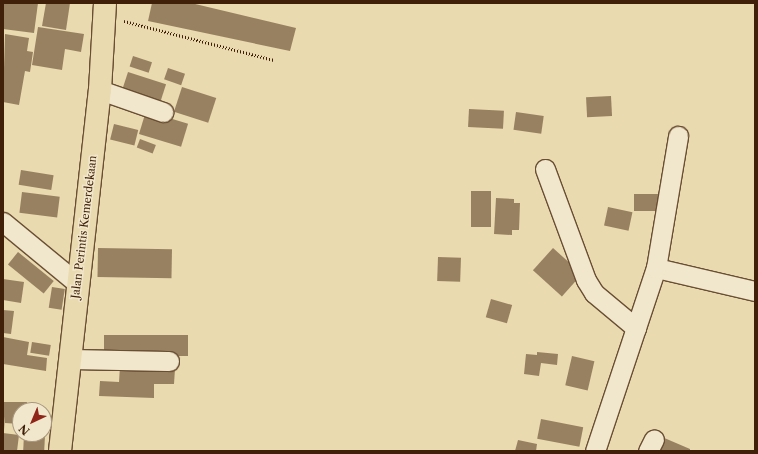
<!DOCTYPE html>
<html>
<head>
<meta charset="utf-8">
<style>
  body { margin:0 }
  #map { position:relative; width:758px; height:454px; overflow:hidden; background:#eadab0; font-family:"Libre Caslon Text",serif }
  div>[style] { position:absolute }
  .building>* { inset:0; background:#988160; transform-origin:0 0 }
  .path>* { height:2.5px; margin-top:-1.25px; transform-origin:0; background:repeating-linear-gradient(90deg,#402009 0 1px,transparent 0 3px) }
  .roads { filter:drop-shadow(1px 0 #6a4e33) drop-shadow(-1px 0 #6a4e33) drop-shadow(0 1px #6a4e33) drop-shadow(0 -1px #6a4e33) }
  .street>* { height:19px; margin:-9.5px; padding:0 9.5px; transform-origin:9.5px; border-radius:9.5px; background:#f1e7cc }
  .primary>* { height:22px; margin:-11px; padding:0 11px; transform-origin:11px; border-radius:11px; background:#eadab0 }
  span { translate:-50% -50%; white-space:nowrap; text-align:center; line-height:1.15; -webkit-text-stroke:3px #f1e7cc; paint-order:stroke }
  .street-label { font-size:11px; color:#402009 }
  .frame { position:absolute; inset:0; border:4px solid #402009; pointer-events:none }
  .north { position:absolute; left:12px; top:402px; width:40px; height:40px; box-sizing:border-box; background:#f1e7cc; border:1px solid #aa977e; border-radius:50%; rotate:224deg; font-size:11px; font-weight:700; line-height:16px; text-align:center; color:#402009 }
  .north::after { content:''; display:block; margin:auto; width:14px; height:18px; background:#8f2418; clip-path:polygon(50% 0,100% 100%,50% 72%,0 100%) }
</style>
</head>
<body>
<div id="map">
  <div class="building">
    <div style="clip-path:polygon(3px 3px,38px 3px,34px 33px,3px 29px)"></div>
    <div style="clip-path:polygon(46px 3px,70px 3px,66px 30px,42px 26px)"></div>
    <div style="clip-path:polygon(152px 3px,191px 3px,296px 28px,290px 51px,148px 21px)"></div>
    <div style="clip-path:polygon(38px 27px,84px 34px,81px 52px,65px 49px,62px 70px,32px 65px)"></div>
    <div style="clip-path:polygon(5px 34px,29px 38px,27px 51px,33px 52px,30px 72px,25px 71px,19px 105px,3px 102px)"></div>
    <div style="left:133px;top:56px;width:20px;height:11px;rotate:18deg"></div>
    <div style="left:168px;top:68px;width:18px;height:12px;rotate:19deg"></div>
    <div style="left:128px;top:72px;width:40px;height:25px;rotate:18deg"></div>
    <div style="left:182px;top:87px;width:36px;height:26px;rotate:18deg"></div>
    <div style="left:611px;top:96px;width:20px;height:25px;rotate:87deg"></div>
    <div style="left:469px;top:109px;width:35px;height:18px;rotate:3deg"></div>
    <div style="left:146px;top:111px;width:44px;height:24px;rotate:17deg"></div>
    <div style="left:516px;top:112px;width:28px;height:18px;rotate:8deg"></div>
    <div style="left:114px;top:124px;width:25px;height:16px;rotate:14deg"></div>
    <div style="left:140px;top:139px;width:17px;height:9px;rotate:21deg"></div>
    <div style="left:21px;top:170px;width:33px;height:15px;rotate:9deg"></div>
    <div style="left:471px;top:191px;width:20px;height:36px"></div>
    <div style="left:22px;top:192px;width:38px;height:21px;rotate:7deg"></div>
    <div style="left:634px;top:194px;width:29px;height:17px"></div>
    <div style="clip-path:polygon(496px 198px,514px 199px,514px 203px,520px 203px,519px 230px,512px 230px,512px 235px,494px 234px)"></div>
    <div style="left:608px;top:207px;width:25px;height:19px;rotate:12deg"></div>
    <div style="left:98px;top:248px;width:74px;height:29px;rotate:1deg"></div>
    <div style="left:553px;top:248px;width:39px;height:30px;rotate:42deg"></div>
    <div style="left:18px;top:252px;width:46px;height:16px;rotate:39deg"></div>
    <div style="left:438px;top:257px;width:23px;height:24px;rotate:2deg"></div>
    <div style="clip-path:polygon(3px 279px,24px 282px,21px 303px,3px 300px)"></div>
    <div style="left:52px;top:287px;width:13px;height:21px;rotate:9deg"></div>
    <div style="left:491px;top:299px;width:22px;height:19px;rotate:16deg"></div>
    <div style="clip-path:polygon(3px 310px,14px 311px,11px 334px,3px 333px)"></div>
    <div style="left:104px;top:335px;width:84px;height:21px"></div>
    <div style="clip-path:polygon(3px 337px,29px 342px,27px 355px,47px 358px,46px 371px,3px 364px)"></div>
    <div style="left:32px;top:342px;width:19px;height:11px;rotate:9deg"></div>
    <div style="clip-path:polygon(537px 352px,558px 354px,557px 365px,541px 363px,539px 376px,524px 374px,526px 354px,537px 355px)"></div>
    <div style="left:572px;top:356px;width:23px;height:30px;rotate:13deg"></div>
    <div style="clip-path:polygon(120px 366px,175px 369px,174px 384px,154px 384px,154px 398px,99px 396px,100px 381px,119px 382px)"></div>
    <div style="clip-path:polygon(3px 402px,27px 402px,26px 410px,20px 410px,20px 424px,5px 423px,5px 430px)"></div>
    <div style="left:541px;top:419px;width:43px;height:20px;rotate:11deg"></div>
    <div style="clip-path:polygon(3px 433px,19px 435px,17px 451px,3px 451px)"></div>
    <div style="left:24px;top:435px;width:21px;height:16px;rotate:3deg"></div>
    <div style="clip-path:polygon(662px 437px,690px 449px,690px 451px,656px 451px)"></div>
    <div style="clip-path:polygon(518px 440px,537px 444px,536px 451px,515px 451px)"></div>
  </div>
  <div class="path">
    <div style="left:124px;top:21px;width:155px;rotate:14.6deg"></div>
  </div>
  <div class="roads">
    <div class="street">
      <div style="left:100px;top:90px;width:67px;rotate:19.2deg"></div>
      <div style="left:545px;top:169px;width:118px;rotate:69.7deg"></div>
      <div style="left:586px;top:280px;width:15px;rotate:58deg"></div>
      <div style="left:594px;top:293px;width:55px;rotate:39.8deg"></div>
      <div style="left:3px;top:222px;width:96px;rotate:39.5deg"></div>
      <div style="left:656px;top:268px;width:102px;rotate:13.1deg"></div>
      <div style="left:70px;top:359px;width:99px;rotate:1.2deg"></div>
      <div style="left:595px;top:451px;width:193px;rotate:-71.6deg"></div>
      <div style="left:656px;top:268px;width:134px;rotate:-80.5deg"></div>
      <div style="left:648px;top:451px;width:13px;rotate:-63deg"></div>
    </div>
    <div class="primary">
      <div style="left:60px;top:451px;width:363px;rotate:-83.7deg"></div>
      <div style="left:100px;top:90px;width:87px;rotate:-86.7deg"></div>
    </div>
  </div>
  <div class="street-label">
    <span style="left:84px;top:227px;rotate:-83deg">Jalan Perintis Kemerdekaan</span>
  </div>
  <div class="frame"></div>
  <div class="north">N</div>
</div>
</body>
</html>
